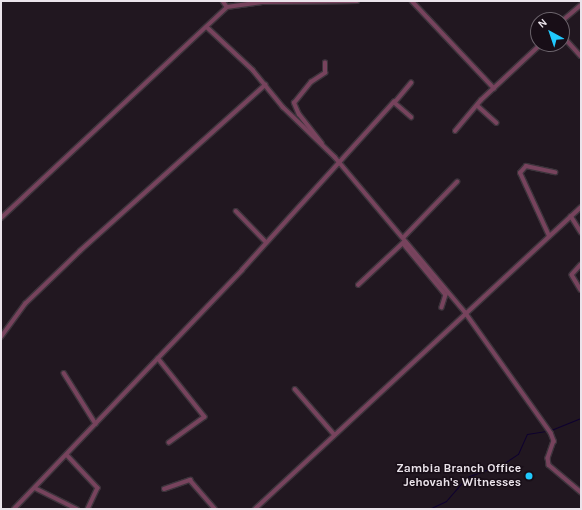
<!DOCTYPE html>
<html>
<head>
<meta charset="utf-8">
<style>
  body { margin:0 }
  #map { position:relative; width:582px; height:510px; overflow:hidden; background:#211720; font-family:Karla,sans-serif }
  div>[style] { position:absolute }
  .stream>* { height:1px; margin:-0.5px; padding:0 0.5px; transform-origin:0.5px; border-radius:0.5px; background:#0e0030 }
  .roads { filter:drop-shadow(1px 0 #3d343c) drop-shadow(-1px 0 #3d343c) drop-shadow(0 1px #3d343c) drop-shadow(0 -1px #3d343c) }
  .minor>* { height:3.5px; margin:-1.75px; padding:0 1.75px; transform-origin:1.75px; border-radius:1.75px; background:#77435d }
  .dots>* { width:11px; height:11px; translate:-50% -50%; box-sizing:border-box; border:2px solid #180e17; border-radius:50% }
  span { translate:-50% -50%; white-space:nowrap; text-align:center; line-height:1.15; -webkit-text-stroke:3px #180e17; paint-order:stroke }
  .poi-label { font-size:12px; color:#ebe4eb; font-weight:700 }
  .right { translate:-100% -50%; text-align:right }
  .frame { position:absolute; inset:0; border:2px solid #ebe4eb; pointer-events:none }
  .north { position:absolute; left:530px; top:12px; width:40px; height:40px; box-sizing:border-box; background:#180e17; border:1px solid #6c646c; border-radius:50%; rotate:320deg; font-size:11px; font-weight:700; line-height:16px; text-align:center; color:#ebe4eb }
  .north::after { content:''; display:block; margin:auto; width:14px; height:18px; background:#20c9fd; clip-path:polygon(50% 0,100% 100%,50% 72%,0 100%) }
</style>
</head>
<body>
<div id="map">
  <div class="stream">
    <div style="left:551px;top:430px;width:32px;rotate:-22deg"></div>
    <div style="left:429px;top:509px;width:19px;rotate:-25deg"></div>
    <div style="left:446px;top:501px;width:32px;rotate:-49deg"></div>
    <div style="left:467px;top:477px;width:38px;rotate:-20deg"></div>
    <div style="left:503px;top:464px;width:18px;rotate:-34deg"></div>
    <div style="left:518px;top:454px;width:22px;rotate:-66deg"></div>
    <div style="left:527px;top:434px;width:20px;rotate:-9deg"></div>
  </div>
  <div class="roads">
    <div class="minor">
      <div style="left:223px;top:1px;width:7px;rotate:56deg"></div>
      <div style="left:412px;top:1px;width:120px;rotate:46.7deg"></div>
      <div style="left:562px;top:21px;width:25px;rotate:-40deg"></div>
      <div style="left:207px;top:27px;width:63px;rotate:43.1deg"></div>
      <div style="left:253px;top:70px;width:48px;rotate:51deg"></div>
      <div style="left:283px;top:107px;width:72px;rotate:43.9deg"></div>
      <div style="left:335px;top:157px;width:202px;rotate:50deg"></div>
      <div style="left:465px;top:312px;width:148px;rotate:54.6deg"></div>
      <div style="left:551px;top:433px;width:9px;rotate:69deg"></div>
      <div style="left:554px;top:441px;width:18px;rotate:109deg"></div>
      <div style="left:548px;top:458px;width:7px;rotate:82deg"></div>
      <div style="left:549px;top:465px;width:42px;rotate:40.2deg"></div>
      <div style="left:562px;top:35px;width:28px;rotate:48deg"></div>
      <div style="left:395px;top:102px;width:25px;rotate:-50deg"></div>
      <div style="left:478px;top:106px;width:25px;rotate:42deg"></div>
      <div style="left:455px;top:131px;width:40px;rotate:-50deg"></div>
      <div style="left:481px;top:100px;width:82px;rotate:-43deg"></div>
      <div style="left:322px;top:144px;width:37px;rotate:-128deg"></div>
      <div style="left:299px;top:115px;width:13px;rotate:-113deg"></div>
      <div style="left:294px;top:103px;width:27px;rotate:-51deg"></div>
      <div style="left:311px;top:82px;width:17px;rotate:-33deg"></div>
      <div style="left:325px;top:73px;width:10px;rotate:-90deg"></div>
      <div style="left:236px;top:211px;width:43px;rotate:45.9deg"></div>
      <div style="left:571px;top:216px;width:19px;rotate:58deg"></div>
      <div style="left:1px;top:218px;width:309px;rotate:-43deg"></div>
      <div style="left:227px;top:7px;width:37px;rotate:-8deg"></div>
      <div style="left:264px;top:2px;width:93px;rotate:-0.6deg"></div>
      <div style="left:549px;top:236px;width:69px;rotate:-114.7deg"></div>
      <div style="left:520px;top:173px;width:9px;rotate:-49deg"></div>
      <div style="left:526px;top:166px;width:30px;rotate:12deg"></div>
      <div style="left:403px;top:238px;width:78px;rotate:-46deg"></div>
      <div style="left:403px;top:243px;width:67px;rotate:50.4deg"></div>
      <div style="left:446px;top:295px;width:13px;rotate:108deg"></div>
      <div style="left:581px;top:265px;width:13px;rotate:132deg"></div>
      <div style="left:572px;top:275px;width:17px;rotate:59deg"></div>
      <div style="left:358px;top:285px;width:62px;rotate:-43deg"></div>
      <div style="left:1px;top:337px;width:41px;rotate:-54deg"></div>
      <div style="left:25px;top:304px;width:76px;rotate:-43.9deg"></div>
      <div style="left:80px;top:251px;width:249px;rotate:-41.9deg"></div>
      <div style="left:158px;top:358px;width:75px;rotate:51.5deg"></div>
      <div style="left:205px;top:417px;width:44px;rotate:144.2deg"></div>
      <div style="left:64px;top:373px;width:60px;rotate:57.9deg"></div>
      <div style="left:295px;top:389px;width:60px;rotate:49.1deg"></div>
      <div style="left:67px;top:455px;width:45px;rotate:46.8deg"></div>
      <div style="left:98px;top:488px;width:23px;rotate:115deg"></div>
      <div style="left:35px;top:488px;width:47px;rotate:26.6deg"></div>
      <div style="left:164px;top:489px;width:28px;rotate:-19deg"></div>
      <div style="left:190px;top:480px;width:38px;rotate:49deg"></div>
      <div style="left:14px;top:509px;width:330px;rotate:-46.3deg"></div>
      <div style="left:242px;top:270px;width:227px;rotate:-47.9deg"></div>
      <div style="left:394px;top:102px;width:23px;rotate:41deg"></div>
      <div style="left:255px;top:509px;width:444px;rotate:-42.8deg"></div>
    </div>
  </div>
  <div class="dots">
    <div style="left:529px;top:476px;background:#20c9fd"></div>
  </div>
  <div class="poi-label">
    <span class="right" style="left:521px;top:476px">Zambia Branch Office<br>Jehovah's Witnesses</span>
  </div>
  <div class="frame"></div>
  <div class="north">N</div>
</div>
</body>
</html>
